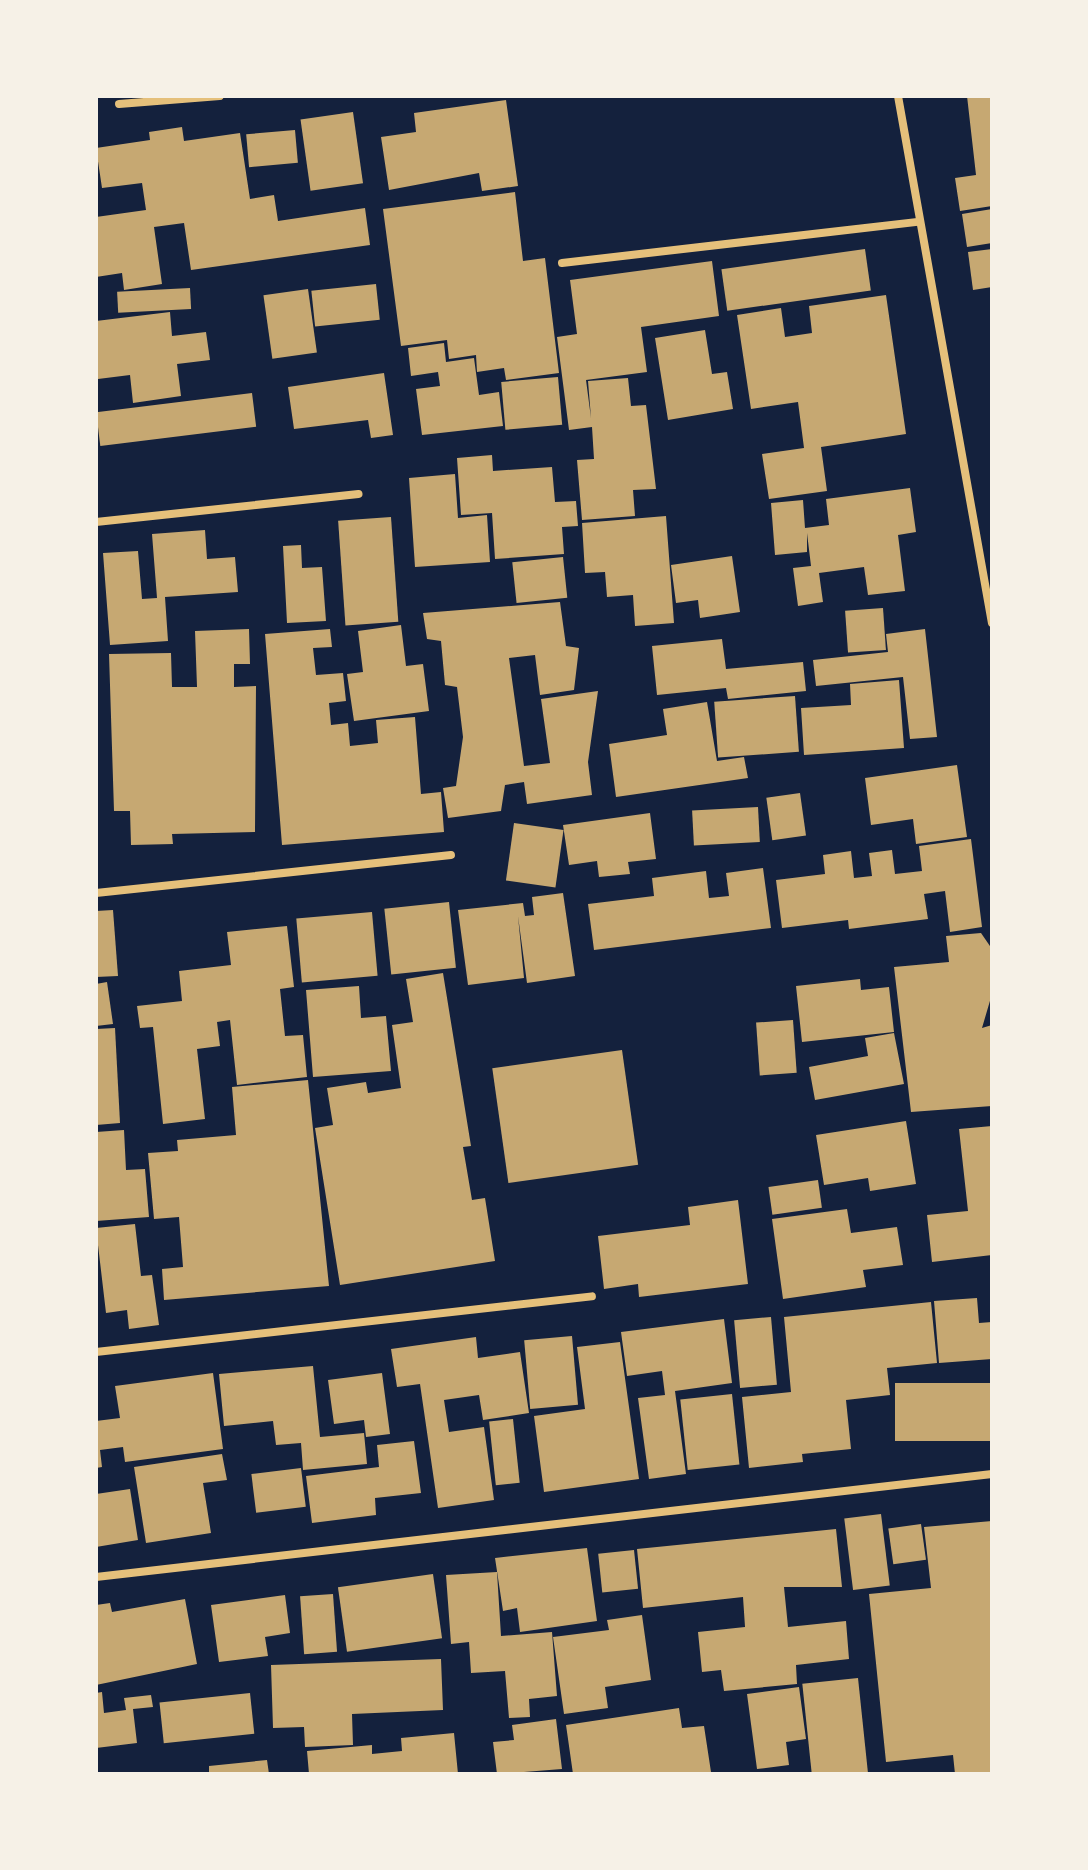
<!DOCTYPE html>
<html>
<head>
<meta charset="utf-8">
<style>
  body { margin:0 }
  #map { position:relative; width:1088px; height:1870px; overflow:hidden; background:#14213d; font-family:Manrope,sans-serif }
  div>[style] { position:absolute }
  .building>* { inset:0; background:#c6a872; transform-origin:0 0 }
  .minor>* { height:8px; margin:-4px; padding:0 4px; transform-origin:4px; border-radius:4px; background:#e5c07b }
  span { translate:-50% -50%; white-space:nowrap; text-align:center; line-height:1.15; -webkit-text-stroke:8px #f6f1e7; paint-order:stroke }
  .frame { position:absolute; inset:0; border:98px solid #f6f1e7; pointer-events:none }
</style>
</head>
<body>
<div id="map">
  <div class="building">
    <div style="clip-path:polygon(967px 96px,992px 96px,992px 206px,960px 211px,955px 178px,976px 175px)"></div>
    <div style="clip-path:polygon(506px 100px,518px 186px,482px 191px,479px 173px,389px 190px,381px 137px,416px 132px,414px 113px)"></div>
    <div style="left:353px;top:112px;width:72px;height:53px;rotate:82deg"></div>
    <div style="clip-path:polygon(182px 127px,184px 141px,240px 133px,250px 199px,274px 195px,278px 221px,365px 208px,370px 245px,191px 270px,184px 223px,154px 227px,162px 284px,124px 290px,122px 273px,96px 277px,96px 217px,146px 210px,142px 183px,102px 188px,96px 148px,150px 140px,149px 132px)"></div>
    <div style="left:295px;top:130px;width:33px;height:49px;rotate:85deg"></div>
    <div style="clip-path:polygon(515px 192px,523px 261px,545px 258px,559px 373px,506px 380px,504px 368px,477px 372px,476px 355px,449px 359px,447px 340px,401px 346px,383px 209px)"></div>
    <div style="clip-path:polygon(992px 209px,992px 243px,967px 247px,962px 214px)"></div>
    <div style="left:865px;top:249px;width:42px;height:145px;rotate:82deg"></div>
    <div style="clip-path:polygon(992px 249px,992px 287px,973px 290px,968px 252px)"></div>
    <div style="clip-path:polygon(712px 261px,719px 316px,641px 327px,647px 372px,586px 380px,591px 418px,588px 381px,628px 378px,631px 406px,646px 405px,656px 489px,633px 490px,635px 516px,582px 520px,577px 460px,594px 459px,592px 427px,569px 430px,557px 337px,577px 334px,570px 280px)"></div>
    <div style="left:376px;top:284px;width:36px;height:65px;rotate:84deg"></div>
    <div style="left:190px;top:288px;width:21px;height:73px;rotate:87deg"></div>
    <div style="left:308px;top:289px;width:64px;height:45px;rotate:82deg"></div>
    <div style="clip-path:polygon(886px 295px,906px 434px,821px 447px,827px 491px,769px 499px,762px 454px,804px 448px,798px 402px,751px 409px,737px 315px,781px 308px,785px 337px,812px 333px,809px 306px)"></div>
    <div style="clip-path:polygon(170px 312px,172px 336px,206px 332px,210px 360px,177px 364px,181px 396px,133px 403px,130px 375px,98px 379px,96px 321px)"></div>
    <div style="clip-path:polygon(705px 330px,712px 374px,727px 372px,733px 409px,668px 420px,655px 338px)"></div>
    <div style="clip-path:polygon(444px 343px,446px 362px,474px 358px,479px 395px,499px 392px,503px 426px,422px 435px,416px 389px,440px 386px,438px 372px,411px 376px,408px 348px)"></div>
    <div style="clip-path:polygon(384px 373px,393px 435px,371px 438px,368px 420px,294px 429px,288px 387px)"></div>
    <div style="left:558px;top:377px;width:48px;height:57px;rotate:85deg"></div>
    <div style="left:252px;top:393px;width:34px;height:157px;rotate:83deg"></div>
    <div style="clip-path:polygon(492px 455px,493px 471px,552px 467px,555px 502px,576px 501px,578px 526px,562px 527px,564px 554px,495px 559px,492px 513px,461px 515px,457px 458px)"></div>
    <div style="clip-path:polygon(455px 474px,458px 518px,487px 515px,490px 562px,415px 567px,409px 478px)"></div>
    <div style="clip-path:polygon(910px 488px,916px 532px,898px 535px,905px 591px,868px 595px,864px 567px,819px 573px,823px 602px,798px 606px,793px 568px,811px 566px,807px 533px,807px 552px,775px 555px,771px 503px,803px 500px,805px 528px,829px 525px,826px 499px)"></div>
    <div style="clip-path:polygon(666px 516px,674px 623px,635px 626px,633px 595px,607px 597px,605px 572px,585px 573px,582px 523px)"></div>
    <div style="left:391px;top:517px;width:105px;height:53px;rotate:86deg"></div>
    <div style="clip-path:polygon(205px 530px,207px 559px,235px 557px,238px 592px,165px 597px,168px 641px,110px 645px,103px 553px,138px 551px,142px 599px,157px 598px,152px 534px)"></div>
    <div style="clip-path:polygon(301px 545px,302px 568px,322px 567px,326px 621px,287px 623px,283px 546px)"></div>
    <div style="clip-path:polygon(732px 556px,740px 612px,700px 618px,698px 600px,676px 603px,671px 565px)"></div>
    <div style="left:563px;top:557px;width:41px;height:51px;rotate:84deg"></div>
    <div style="clip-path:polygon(560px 602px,566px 646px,579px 648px,574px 690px,540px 695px,535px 655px,509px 658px,524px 766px,550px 763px,541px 699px,598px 691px,588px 762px,592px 795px,527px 804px,524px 782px,505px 785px,501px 811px,448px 818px,443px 788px,456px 786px,463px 737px,457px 687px,445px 685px,441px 641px,427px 639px,423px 613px)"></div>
    <div style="left:883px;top:608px;width:42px;height:38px;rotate:86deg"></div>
    <div style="clip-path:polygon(401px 625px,406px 666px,423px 664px,429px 711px,354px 721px,347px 674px,363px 672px,358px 631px)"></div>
    <div style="clip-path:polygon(249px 629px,250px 664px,234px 664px,234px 687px,256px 686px,255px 832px,172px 834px,173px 844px,131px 845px,130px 811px,114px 811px,109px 654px,171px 653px,172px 687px,197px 687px,195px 631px)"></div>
    <div style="clip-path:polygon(330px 629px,332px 647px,313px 648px,316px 675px,343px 673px,346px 701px,329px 703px,331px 725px,348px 723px,350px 746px,378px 743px,376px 720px,415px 717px,421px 794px,441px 792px,444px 832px,282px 845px,265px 634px)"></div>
    <div style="clip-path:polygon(925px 629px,937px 737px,910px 739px,903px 677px,816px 686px,813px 660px,888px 652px,886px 634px)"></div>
    <div style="clip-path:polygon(722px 639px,726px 669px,803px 662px,806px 691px,728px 699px,726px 688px,657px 695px,652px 646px)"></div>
    <div style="clip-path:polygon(899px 680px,904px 748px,804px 755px,801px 708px,851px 705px,850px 684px)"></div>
    <div style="left:795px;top:696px;width:56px;height:81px;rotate:86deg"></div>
    <div style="clip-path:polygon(707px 702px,717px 761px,744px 757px,748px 778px,616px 797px,609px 744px,667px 735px,663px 709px)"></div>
    <div style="clip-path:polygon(957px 765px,967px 837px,916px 844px,913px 819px,871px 825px,865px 778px)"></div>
    <div style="left:800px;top:793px;width:43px;height:34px;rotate:82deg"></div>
    <div style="left:758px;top:807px;width:35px;height:66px;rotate:87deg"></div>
    <div style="clip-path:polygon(650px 813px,656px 859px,628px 862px,630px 874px,599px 877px,597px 861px,569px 865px,563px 825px)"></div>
    <div style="left:514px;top:823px;width:50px;height:58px;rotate:8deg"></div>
    <div style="clip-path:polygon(971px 839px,982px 927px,950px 932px,945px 891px,924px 894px,928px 919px,849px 929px,848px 920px,782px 928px,776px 880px,825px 874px,823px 855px,851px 851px,854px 878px,872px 876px,869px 853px,892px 850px,895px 874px,922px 871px,919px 846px)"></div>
    <div style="clip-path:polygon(763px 868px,771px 928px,594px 950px,588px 904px,654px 896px,652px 878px,706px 871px,709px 898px,729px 896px,726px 873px)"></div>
    <div style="clip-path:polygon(563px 893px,575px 976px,527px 983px,518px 916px,524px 978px,468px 985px,458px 910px,523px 903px,525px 916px,534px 915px,532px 897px)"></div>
    <div style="left:449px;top:902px;width:66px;height:65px;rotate:84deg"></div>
    <div style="clip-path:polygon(113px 910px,118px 976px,96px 977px,96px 911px)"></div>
    <div style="left:372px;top:912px;width:64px;height:76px;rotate:85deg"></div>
    <div style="clip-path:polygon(287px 926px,294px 987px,280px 989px,285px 1036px,303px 1035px,307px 1077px,237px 1085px,230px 1020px,217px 1022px,220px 1046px,197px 1049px,205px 1119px,163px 1124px,153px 1027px,140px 1028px,137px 1006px,182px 1001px,179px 971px,231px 965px,227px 932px)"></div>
    <div style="clip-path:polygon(981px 933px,992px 949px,992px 994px,982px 1028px,992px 1025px,992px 1106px,911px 1112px,894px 967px,949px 962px,946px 936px)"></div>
    <div style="clip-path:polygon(443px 973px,471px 1146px,463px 1147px,472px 1200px,485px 1198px,495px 1261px,340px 1285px,315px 1128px,333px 1125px,327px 1088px,366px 1082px,368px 1093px,401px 1088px,392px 1025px,413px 1022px,406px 979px)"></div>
    <div style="clip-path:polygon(860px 979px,861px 990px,889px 987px,894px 1032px,802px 1042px,796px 986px)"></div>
    <div style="clip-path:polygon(107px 982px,113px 1024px,96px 1026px,96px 984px)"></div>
    <div style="clip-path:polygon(359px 986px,361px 1018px,386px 1016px,391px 1071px,313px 1077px,306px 990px)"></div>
    <div style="left:793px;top:1020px;width:53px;height:37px;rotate:86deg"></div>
    <div style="clip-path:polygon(115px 1028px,120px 1123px,96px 1125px,96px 1029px)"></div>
    <div style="clip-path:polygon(894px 1033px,904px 1084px,815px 1100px,809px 1067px,868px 1056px,865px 1038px)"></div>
    <div style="left:622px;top:1050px;width:116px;height:131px;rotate:82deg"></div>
    <div style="clip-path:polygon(308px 1080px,329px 1286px,164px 1300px,162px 1269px,183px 1267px,179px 1217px,154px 1219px,148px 1153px,178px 1151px,177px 1140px,236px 1135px,232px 1087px)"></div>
    <div style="clip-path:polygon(906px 1121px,916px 1184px,870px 1191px,868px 1178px,824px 1185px,816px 1135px)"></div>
    <div style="clip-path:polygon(992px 1126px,992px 1255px,932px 1262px,927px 1215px,968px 1211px,959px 1129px)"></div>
    <div style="clip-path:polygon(124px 1130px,126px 1170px,145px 1169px,149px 1217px,96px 1221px,96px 1132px)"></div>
    <div style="left:818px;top:1180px;width:28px;height:50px;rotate:82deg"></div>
    <div style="clip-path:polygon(738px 1200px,748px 1284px,639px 1297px,638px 1284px,604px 1289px,598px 1236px,690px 1225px,688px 1207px)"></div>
    <div style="clip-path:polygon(847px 1209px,851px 1233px,897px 1227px,903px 1265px,863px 1270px,866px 1287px,783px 1299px,772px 1219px)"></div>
    <div style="clip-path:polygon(135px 1224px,141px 1276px,152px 1275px,159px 1325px,129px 1329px,127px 1310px,106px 1313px,96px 1228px)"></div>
    <div style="clip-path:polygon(977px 1298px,979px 1323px,992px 1322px,992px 1359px,939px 1363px,934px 1301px)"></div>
    <div style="clip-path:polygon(931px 1302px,937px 1363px,887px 1368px,890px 1395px,846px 1400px,851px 1449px,802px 1454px,803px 1462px,749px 1468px,742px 1397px,791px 1392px,784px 1317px)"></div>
    <div style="left:771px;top:1317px;width:68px;height:37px;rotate:85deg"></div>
    <div style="clip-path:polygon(724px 1319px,732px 1383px,675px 1391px,686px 1474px,649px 1479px,638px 1398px,665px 1395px,662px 1371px,627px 1376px,621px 1332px)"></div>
    <div style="left:572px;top:1336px;width:69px;height:48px;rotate:85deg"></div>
    <div style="clip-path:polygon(476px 1337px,478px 1358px,520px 1352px,529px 1413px,483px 1420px,479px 1395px,444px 1400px,449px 1432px,484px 1427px,494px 1500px,438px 1508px,420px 1384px,397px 1387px,391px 1349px)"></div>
    <div style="clip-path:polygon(620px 1342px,639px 1479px,544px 1492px,534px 1416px,585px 1409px,577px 1347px)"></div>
    <div style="clip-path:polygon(313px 1366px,320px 1437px,364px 1433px,367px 1464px,303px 1470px,301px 1443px,276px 1445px,273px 1421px,224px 1426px,219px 1374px)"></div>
    <div style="clip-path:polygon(213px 1373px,223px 1449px,125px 1462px,123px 1447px,100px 1450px,102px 1467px,96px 1468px,96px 1421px,120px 1418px,115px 1386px)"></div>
    <div style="clip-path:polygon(382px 1373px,390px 1434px,366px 1437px,364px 1420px,334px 1424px,328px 1380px)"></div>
    <div style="left:992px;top:1383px;width:58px;height:97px;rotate:90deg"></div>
    <div style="left:732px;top:1394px;width:71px;height:52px;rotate:84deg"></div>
    <div style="left:513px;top:1419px;width:64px;height:24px;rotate:84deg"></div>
    <div style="clip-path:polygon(414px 1441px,421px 1493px,375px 1498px,376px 1515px,312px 1523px,306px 1476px,379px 1467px,377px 1445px)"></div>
    <div style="clip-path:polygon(222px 1454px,227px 1480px,203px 1483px,211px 1533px,146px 1543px,134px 1467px)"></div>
    <div style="left:301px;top:1468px;width:39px;height:50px;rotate:83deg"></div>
    <div style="clip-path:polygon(130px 1489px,138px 1540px,96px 1547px,96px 1494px)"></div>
    <div style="left:881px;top:1514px;width:72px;height:37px;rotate:83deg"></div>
    <div style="clip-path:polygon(992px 1521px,992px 1774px,955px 1774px,953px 1755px,886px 1762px,869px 1594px,931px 1588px,924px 1527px)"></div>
    <div style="left:921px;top:1524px;width:36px;height:33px;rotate:82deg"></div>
    <div style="clip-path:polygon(836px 1529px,842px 1587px,784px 1587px,788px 1627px,846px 1621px,849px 1659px,796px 1665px,797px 1684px,724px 1691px,721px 1670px,702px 1672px,698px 1632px,745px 1627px,743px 1597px,643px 1608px,637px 1549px)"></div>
    <div style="clip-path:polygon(587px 1548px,597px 1621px,520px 1632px,517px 1608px,503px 1611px,495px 1558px)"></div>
    <div style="left:634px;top:1550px;width:39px;height:36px;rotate:84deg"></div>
    <div style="clip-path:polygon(497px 1572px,501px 1636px,552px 1632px,557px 1696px,529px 1699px,530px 1717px,509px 1718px,505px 1671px,471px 1673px,469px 1642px,451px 1644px,446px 1575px)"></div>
    <div style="left:433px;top:1574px;width:65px;height:96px;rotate:82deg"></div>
    <div style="left:333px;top:1594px;width:58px;height:33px;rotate:86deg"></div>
    <div style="clip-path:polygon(285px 1595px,290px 1633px,265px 1637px,268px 1656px,219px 1662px,211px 1605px)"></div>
    <div style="clip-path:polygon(185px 1599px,197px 1664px,96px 1685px,96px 1605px,110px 1603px,112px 1612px)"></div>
    <div style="clip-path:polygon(642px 1615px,651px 1680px,605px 1687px,608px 1708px,564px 1714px,553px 1637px,609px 1630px,607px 1620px)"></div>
    <div style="clip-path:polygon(441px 1659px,443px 1710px,352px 1714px,353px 1745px,305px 1747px,304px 1727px,273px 1728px,271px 1665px)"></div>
    <div style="left:858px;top:1678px;width:97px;height:56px;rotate:84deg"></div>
    <div style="clip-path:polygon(799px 1687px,806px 1739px,786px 1742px,789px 1765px,757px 1769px,747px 1694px)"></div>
    <div style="clip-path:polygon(102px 1692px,104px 1713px,126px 1710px,124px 1698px,151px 1695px,153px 1707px,133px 1709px,137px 1743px,96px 1748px,96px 1693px)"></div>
    <div style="left:250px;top:1693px;width:41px;height:91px;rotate:84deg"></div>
    <div style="clip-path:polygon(679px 1708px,682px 1728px,704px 1726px,711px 1772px,573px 1774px,566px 1725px)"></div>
    <div style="clip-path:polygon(556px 1719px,562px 1769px,497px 1774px,493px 1742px,514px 1740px,512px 1725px)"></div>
    <div style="clip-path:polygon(454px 1733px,458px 1774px,309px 1774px,307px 1751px,372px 1745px,372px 1754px,402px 1751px,401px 1738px)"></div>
    <div style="clip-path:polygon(267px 1760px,269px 1774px,209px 1774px,209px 1766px)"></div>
  </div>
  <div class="minor">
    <div style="left:898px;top:96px;width:535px;rotate:79.89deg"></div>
    <div style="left:119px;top:104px;width:101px;rotate:-4.5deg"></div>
    <div style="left:562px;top:263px;width:358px;rotate:-6.6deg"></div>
    <div style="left:96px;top:522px;width:264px;rotate:-6.1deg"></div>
    <div style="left:96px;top:893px;width:357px;rotate:-6.1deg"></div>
    <div style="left:96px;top:1352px;width:499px;rotate:-6.4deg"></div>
    <div style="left:96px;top:1577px;width:902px;rotate:-6.56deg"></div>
  </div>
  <div class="frame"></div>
</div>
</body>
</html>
